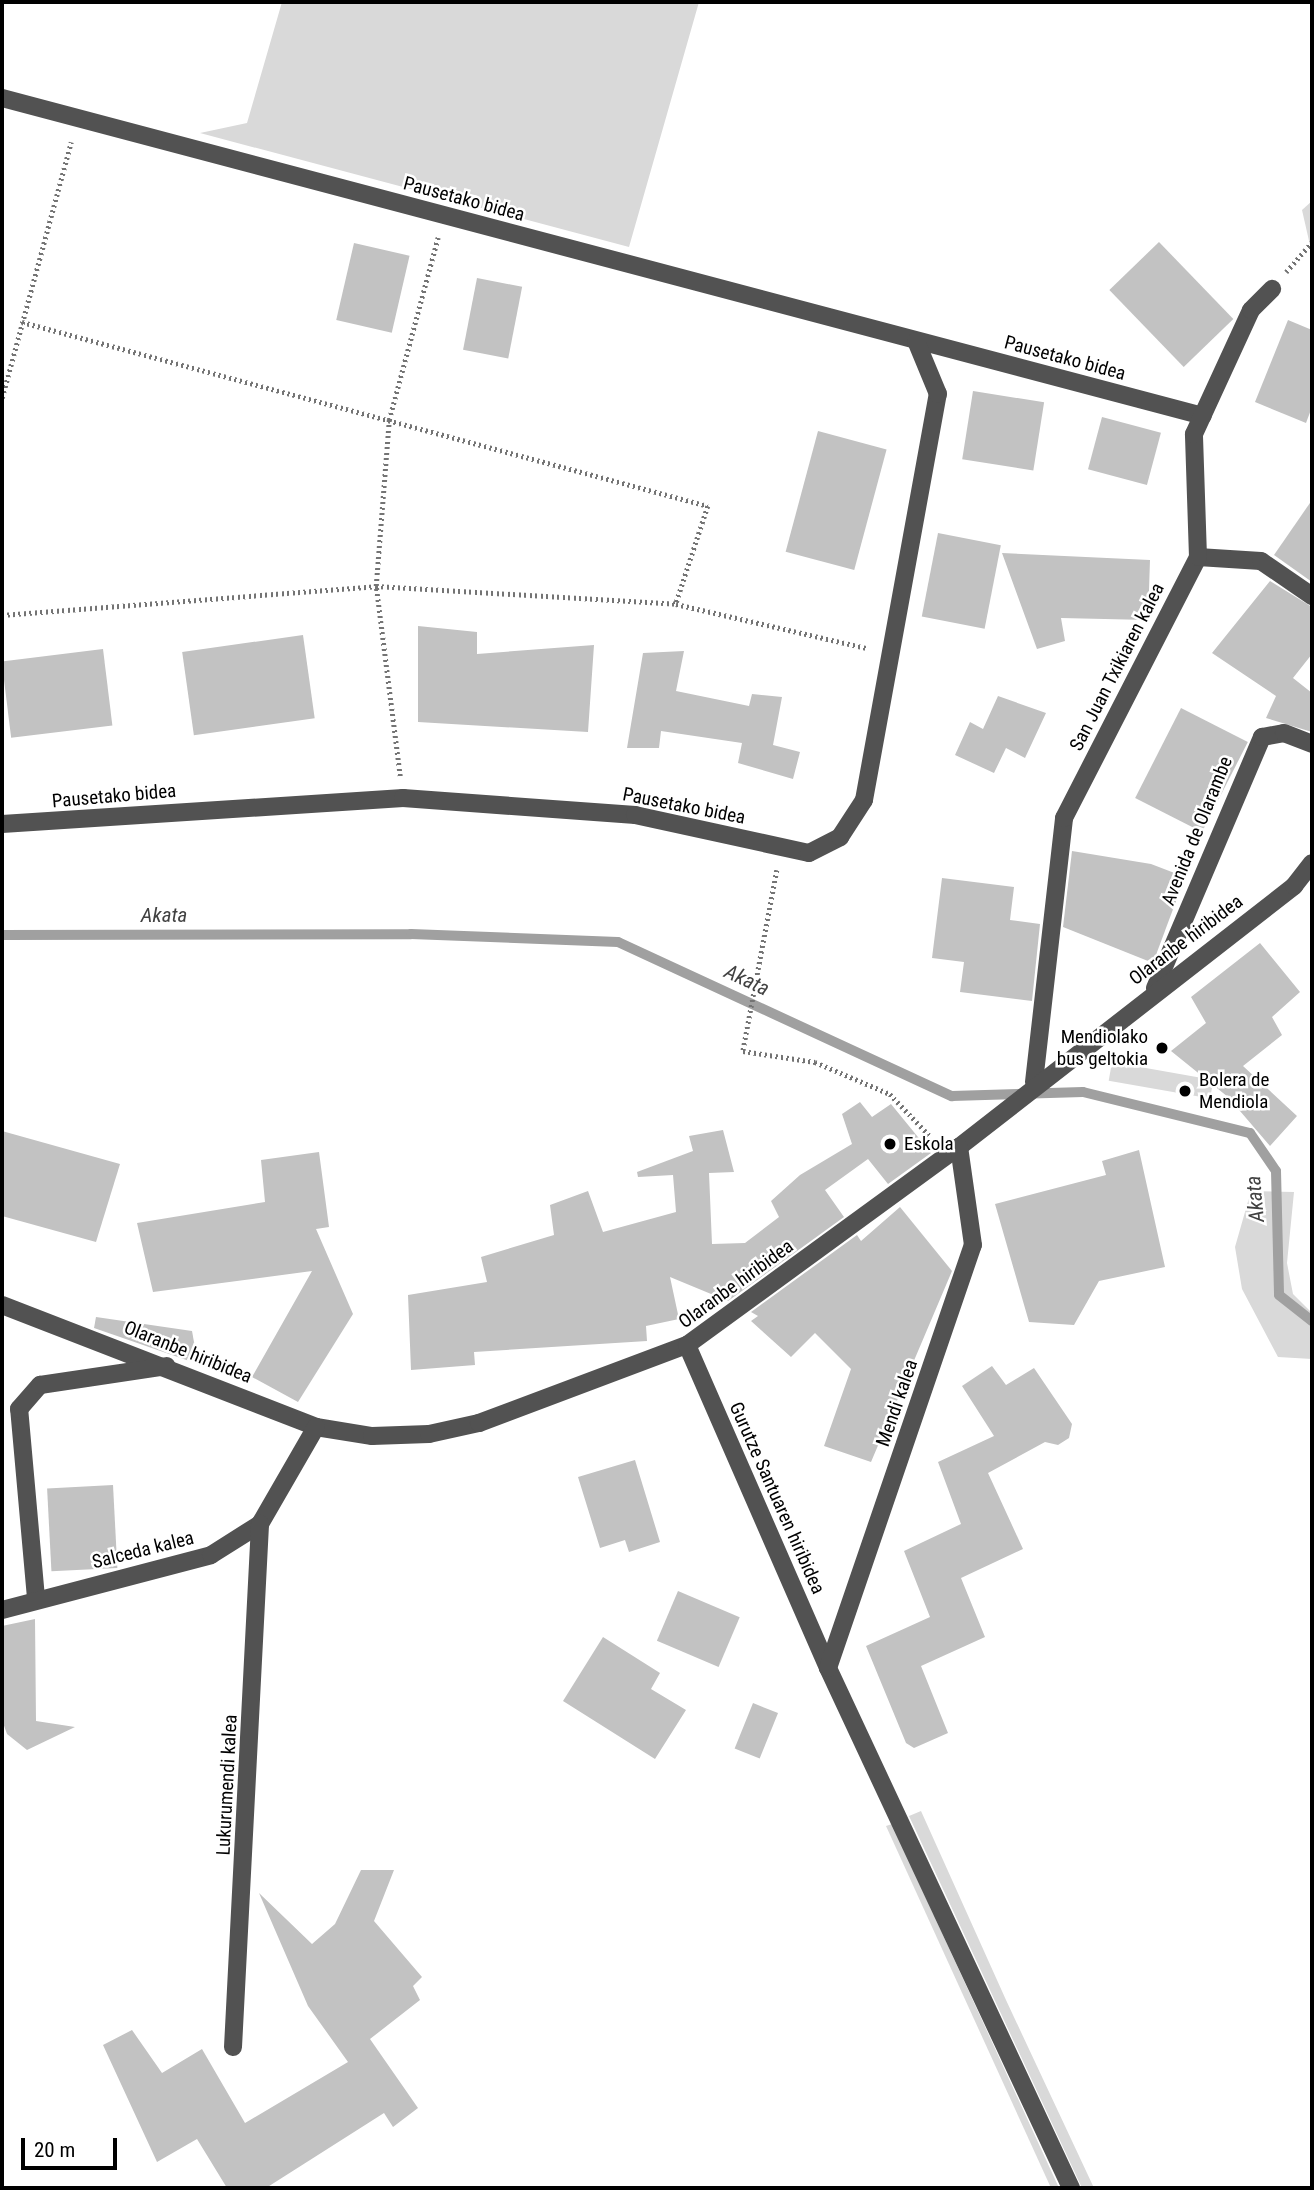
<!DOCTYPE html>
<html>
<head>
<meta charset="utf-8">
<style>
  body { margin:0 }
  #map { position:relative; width:1314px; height:2190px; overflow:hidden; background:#fff; font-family:"Roboto Condensed",sans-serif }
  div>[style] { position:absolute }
  .green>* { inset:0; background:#d9d9d9; transform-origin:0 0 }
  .stream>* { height:10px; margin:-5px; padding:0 5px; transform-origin:5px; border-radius:5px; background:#a0a0a0 }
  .building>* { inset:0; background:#c2c2c2; transform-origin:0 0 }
  .path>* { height:4.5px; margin-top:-2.25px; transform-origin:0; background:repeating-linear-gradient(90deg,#747474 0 2px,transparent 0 5.5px) }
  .minor>* { height:18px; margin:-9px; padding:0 9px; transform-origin:9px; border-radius:9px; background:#525252 }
  .dots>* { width:19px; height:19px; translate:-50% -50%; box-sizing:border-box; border:4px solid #fff; border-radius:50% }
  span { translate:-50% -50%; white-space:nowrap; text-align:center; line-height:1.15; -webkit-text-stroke:5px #fff; paint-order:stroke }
  .street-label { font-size:19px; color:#000 }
  .poi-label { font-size:19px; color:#000 }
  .right { translate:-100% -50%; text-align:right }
  .left { translate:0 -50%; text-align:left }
  .water-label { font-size:21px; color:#414141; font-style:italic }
  .frame { position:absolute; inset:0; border:4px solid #000; pointer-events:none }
  .scale { position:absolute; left:21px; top:2138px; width:96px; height:32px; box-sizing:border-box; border:4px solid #000; border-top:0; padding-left:9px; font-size:21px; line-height:24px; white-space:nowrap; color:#000; -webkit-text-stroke:5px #fff; paint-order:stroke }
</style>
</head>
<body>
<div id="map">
  <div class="green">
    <div style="clip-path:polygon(282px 2px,699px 2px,629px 247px,200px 133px,247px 123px)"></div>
    <div style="clip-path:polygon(1312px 201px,1312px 254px,1302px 210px)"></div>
    <div style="left:1112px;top:1062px;width:103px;height:19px;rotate:10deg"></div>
    <div style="clip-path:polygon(1251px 1191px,1294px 1192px,1287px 1263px,1293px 1294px,1312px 1313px,1312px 1359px,1278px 1357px,1242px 1289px,1235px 1247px)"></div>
    <div style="clip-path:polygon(921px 1811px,1006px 2000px,1094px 2188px,1082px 2188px,909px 1816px)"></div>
    <div style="clip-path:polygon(892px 1824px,1059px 2188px,1051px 2188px,886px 1826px)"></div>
  </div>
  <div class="stream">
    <div style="left:2px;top:935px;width:409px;rotate:-0.1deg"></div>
    <div style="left:411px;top:934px;width:207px;rotate:2.2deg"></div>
    <div style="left:618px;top:942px;width:368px;rotate:24.8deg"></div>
    <div style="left:952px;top:1096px;width:131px;rotate:-1.7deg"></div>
    <div style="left:1083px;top:1092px;width:172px;rotate:13.8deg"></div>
    <div style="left:1250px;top:1133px;width:46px;rotate:55.6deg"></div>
    <div style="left:1276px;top:1171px;width:124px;rotate:88.6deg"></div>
    <div style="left:1279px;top:1295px;width:42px;rotate:38.2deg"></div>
  </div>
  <div class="building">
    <div style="left:1159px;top:242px;width:107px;height:69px;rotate:46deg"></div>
    <div style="left:354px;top:243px;width:57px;height:79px;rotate:13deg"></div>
    <div style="left:477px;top:278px;width:46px;height:73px;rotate:11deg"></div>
    <div style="clip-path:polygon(1288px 320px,1312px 330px,1312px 407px,1306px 423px,1255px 402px)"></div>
    <div style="left:973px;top:391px;width:72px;height:69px;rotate:9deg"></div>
    <div style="left:1102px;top:417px;width:61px;height:54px;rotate:15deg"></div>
    <div style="left:818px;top:431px;width:71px;height:125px;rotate:15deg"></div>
    <div style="clip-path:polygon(1312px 500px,1312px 582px,1274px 555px)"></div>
    <div style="left:938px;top:533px;width:64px;height:85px;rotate:11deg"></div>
    <div style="clip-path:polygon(1002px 553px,1150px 560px,1148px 620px,1061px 618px,1065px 641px,1037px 649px)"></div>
    <div style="clip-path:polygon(1270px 581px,1312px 607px,1312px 654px,1293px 678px,1312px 693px,1312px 732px,1266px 718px,1276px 696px,1212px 653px)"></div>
    <div style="clip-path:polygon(418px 626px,477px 632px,477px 654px,594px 645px,588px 732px,418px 722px)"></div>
    <div style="left:303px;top:635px;width:84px;height:122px;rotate:82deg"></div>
    <div style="left:103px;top:649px;width:77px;height:102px;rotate:83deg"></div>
    <div style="clip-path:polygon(684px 651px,676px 691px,749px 706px,752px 694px,782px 697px,773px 745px,800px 752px,793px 779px,738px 763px,742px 743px,661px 731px,659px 748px,627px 748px,643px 653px)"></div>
    <div style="clip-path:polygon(998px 696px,1046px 713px,1025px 758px,1006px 748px,994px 773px,955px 755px,970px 722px,983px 729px)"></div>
    <div style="left:1181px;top:708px;width:75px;height:101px;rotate:27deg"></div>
    <div style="clip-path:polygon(1072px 851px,1151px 864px,1185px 877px,1153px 963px,1063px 927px)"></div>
    <div style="clip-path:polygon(942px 878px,1014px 887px,1010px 920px,1040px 924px,1032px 1001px,960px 992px,964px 962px,932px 958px)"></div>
    <div style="clip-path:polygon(1260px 943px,1300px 992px,1272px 1017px,1282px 1035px,1243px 1066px,1297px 1116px,1270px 1146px,1228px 1097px,1171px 1051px,1206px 1023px,1191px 997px)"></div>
    <div style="clip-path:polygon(860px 1102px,872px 1117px,891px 1104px,931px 1153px,888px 1184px,868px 1159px,825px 1190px,844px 1217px,728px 1301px,670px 1277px,679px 1319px,646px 1326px,647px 1341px,474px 1352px,475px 1365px,411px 1370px,408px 1295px,487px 1282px,481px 1257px,554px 1235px,550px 1205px,588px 1191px,603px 1232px,676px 1212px,673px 1175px,638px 1177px,637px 1172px,693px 1151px,689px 1136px,723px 1130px,734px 1172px,709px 1173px,712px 1244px,745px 1243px,779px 1217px,771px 1201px,800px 1175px,852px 1144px,842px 1114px)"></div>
    <div style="clip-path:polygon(2px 1131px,120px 1164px,96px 1242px,2px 1216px)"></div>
    <div style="clip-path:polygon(1139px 1150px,1165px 1267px,1099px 1281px,1074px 1325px,1029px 1322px,995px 1204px,1106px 1175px,1102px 1161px)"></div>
    <div style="clip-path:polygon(319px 1152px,329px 1227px,316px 1229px,353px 1314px,298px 1402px,252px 1377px,312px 1271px,153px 1292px,137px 1223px,265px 1202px,261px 1160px)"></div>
    <div style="clip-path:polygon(900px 1207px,952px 1271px,871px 1462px,824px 1446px,851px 1369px,815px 1333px,791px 1357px,751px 1321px,758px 1316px,751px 1312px,857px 1235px,861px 1241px)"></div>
    <div style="clip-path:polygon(96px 1317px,192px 1331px,198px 1364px,94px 1328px)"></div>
    <div style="clip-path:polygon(992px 1366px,1006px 1385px,1034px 1368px,1072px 1424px,1069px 1438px,1058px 1445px,1045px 1442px,988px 1473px,1023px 1549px,961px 1578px,985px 1637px,921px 1666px,948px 1733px,914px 1748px,906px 1743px,866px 1646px,930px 1617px,904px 1551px,961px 1524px,938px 1462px,994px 1436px,962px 1386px)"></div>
    <div style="clip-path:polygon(635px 1460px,660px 1542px,629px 1552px,625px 1540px,600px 1548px,578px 1477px)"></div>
    <div style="left:113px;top:1485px;width:83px;height:66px;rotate:87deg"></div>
    <div style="left:678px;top:1591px;width:67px;height:54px;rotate:23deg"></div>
    <div style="clip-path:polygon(35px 1619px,36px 1721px,75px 1727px,27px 1750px,7px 1734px,2px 1720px,2px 1626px)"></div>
    <div style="clip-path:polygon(603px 1637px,660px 1673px,651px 1689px,686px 1710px,655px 1759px,563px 1701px)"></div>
    <div style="left:753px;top:1703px;width:27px;height:49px;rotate:22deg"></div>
    <div style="clip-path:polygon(361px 1870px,394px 1870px,374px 1921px,422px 1977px,413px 1986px,420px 2000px,370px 2039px,418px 2108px,393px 2127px,384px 2113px,266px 2188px,227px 2188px,197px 2139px,157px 2162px,103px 2045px,132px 2030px,162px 2073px,202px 2049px,245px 2123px,348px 2062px,308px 2006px,259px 1893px,312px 1944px,335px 1924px)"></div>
  </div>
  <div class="path">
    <div style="left:1286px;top:272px;width:40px;rotate:-49deg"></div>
    <div style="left:22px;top:322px;width:710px;rotate:15.01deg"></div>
    <div style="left:708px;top:506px;width:103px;rotate:108.1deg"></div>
    <div style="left:2px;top:398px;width:265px;rotate:-74.9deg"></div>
    <div style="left:2px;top:615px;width:375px;rotate:-4.4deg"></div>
    <div style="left:376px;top:586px;width:301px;rotate:3.4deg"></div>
    <div style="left:676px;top:604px;width:196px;rotate:13deg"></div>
    <div style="left:400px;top:776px;width:192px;rotate:-97.2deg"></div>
    <div style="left:376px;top:586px;width:167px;rotate:-85.5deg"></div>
    <div style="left:389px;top:420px;width:189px;rotate:-75deg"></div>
    <div style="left:777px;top:870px;width:184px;rotate:100.6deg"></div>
    <div style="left:743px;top:1051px;width:73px;rotate:8.7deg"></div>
    <div style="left:815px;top:1062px;width:82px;rotate:23.1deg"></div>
    <div style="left:890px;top:1094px;width:58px;rotate:46.4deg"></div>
  </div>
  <div class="minor">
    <div style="left:2px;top:98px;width:1242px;rotate:14.83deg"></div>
    <div style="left:1198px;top:557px;width:63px;rotate:3.6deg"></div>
    <div style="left:1261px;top:561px;width:62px;rotate:34.5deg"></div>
    <div style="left:2px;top:824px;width:402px;rotate:-3.7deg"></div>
    <div style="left:403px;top:798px;width:233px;rotate:4.2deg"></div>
    <div style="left:635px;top:815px;width:178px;rotate:12.3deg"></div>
    <div style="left:809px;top:853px;width:35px;rotate:-27deg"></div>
    <div style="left:840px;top:837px;width:44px;rotate:-57deg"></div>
    <div style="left:864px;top:800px;width:413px;rotate:-79.7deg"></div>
    <div style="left:938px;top:394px;width:57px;rotate:-112.5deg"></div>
    <div style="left:1155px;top:988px;width:273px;rotate:-66.9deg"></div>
    <div style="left:1262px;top:737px;width:22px;rotate:-10deg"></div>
    <div style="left:1284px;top:733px;width:30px;rotate:21deg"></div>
    <div style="left:1034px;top:1082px;width:266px;rotate:-83.5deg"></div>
    <div style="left:1064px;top:818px;width:293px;rotate:-62.8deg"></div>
    <div style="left:1198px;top:557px;width:123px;rotate:-91.9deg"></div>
    <div style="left:1194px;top:434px;width:136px;rotate:-65.3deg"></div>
    <div style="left:1251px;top:310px;width:30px;rotate:-45deg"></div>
    <div style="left:2px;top:1305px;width:337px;rotate:21.2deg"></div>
    <div style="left:316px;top:1427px;width:57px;rotate:9.1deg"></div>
    <div style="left:372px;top:1436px;width:57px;rotate:-2deg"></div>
    <div style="left:429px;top:1434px;width:51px;rotate:-12.4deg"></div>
    <div style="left:479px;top:1423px;width:222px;rotate:-20.6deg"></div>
    <div style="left:687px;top:1345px;width:336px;rotate:-36.1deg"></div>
    <div style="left:959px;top:1147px;width:425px;rotate:-37.9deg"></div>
    <div style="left:1294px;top:886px;width:29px;rotate:-52deg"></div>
    <div style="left:687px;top:1345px;width:352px;rotate:66.4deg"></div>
    <div style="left:828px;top:1668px;width:574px;rotate:64.95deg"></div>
    <div style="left:36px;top:1598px;width:190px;rotate:-95.1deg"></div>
    <div style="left:19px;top:1409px;width:32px;rotate:-49deg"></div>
    <div style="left:40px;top:1385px;width:128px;rotate:-8.5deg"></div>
    <div style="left:2px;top:1610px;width:216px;rotate:-14.7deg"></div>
    <div style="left:211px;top:1555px;width:58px;rotate:-32.3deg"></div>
    <div style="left:260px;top:1524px;width:112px;rotate:-60deg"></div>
    <div style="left:828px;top:1668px;width:447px;rotate:-71.1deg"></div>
    <div style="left:973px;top:1245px;width:99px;rotate:-98.1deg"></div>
    <div style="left:233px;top:2047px;width:524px;rotate:-87.04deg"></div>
  </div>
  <div class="dots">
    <div style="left:1162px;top:1048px;background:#000"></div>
    <div style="left:1185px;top:1091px;background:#000"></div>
    <div style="left:890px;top:1144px;background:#000"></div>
  </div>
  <div class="street-label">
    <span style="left:464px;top:199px;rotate:15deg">Pausetako bidea</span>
    <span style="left:1065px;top:358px;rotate:15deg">Pausetako bidea</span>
    <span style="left:1117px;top:667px;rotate:-63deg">San Juan Txikiaren kalea</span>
    <span style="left:114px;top:796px;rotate:-5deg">Pausetako bidea</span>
    <span style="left:684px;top:806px;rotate:11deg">Pausetako bidea</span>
    <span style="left:1197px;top:831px;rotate:-68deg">Avenida de Olarambe</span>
    <span style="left:1186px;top:940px;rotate:-37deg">Olaranbe hiribidea</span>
    <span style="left:736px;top:1284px;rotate:-36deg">Olaranbe hiribidea</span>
    <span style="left:188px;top:1352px;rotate:22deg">Olaranbe hiribidea</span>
    <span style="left:897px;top:1403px;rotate:-71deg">Mendi kalea</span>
    <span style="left:777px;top:1498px;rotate:66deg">Gurutze Santuaren hiribidea</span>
    <span style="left:143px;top:1550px;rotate:-14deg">Salceda kalea</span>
    <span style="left:227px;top:1785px;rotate:-87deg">Lukurumendi kalea</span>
  </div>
  <div class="poi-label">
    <span class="right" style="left:1148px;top:1048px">Mendiolako<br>bus geltokia</span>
    <span class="left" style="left:1199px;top:1091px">Bolera de<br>Mendiola</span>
    <span class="left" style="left:904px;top:1144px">Eskola</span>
  </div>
  <div class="water-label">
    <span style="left:164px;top:915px">Akata</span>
    <span style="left:747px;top:980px;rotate:25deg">Akata</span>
    <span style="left:1255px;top:1199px;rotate:-95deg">Akata</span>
  </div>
  <div class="frame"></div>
  <div class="scale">20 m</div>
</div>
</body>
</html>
